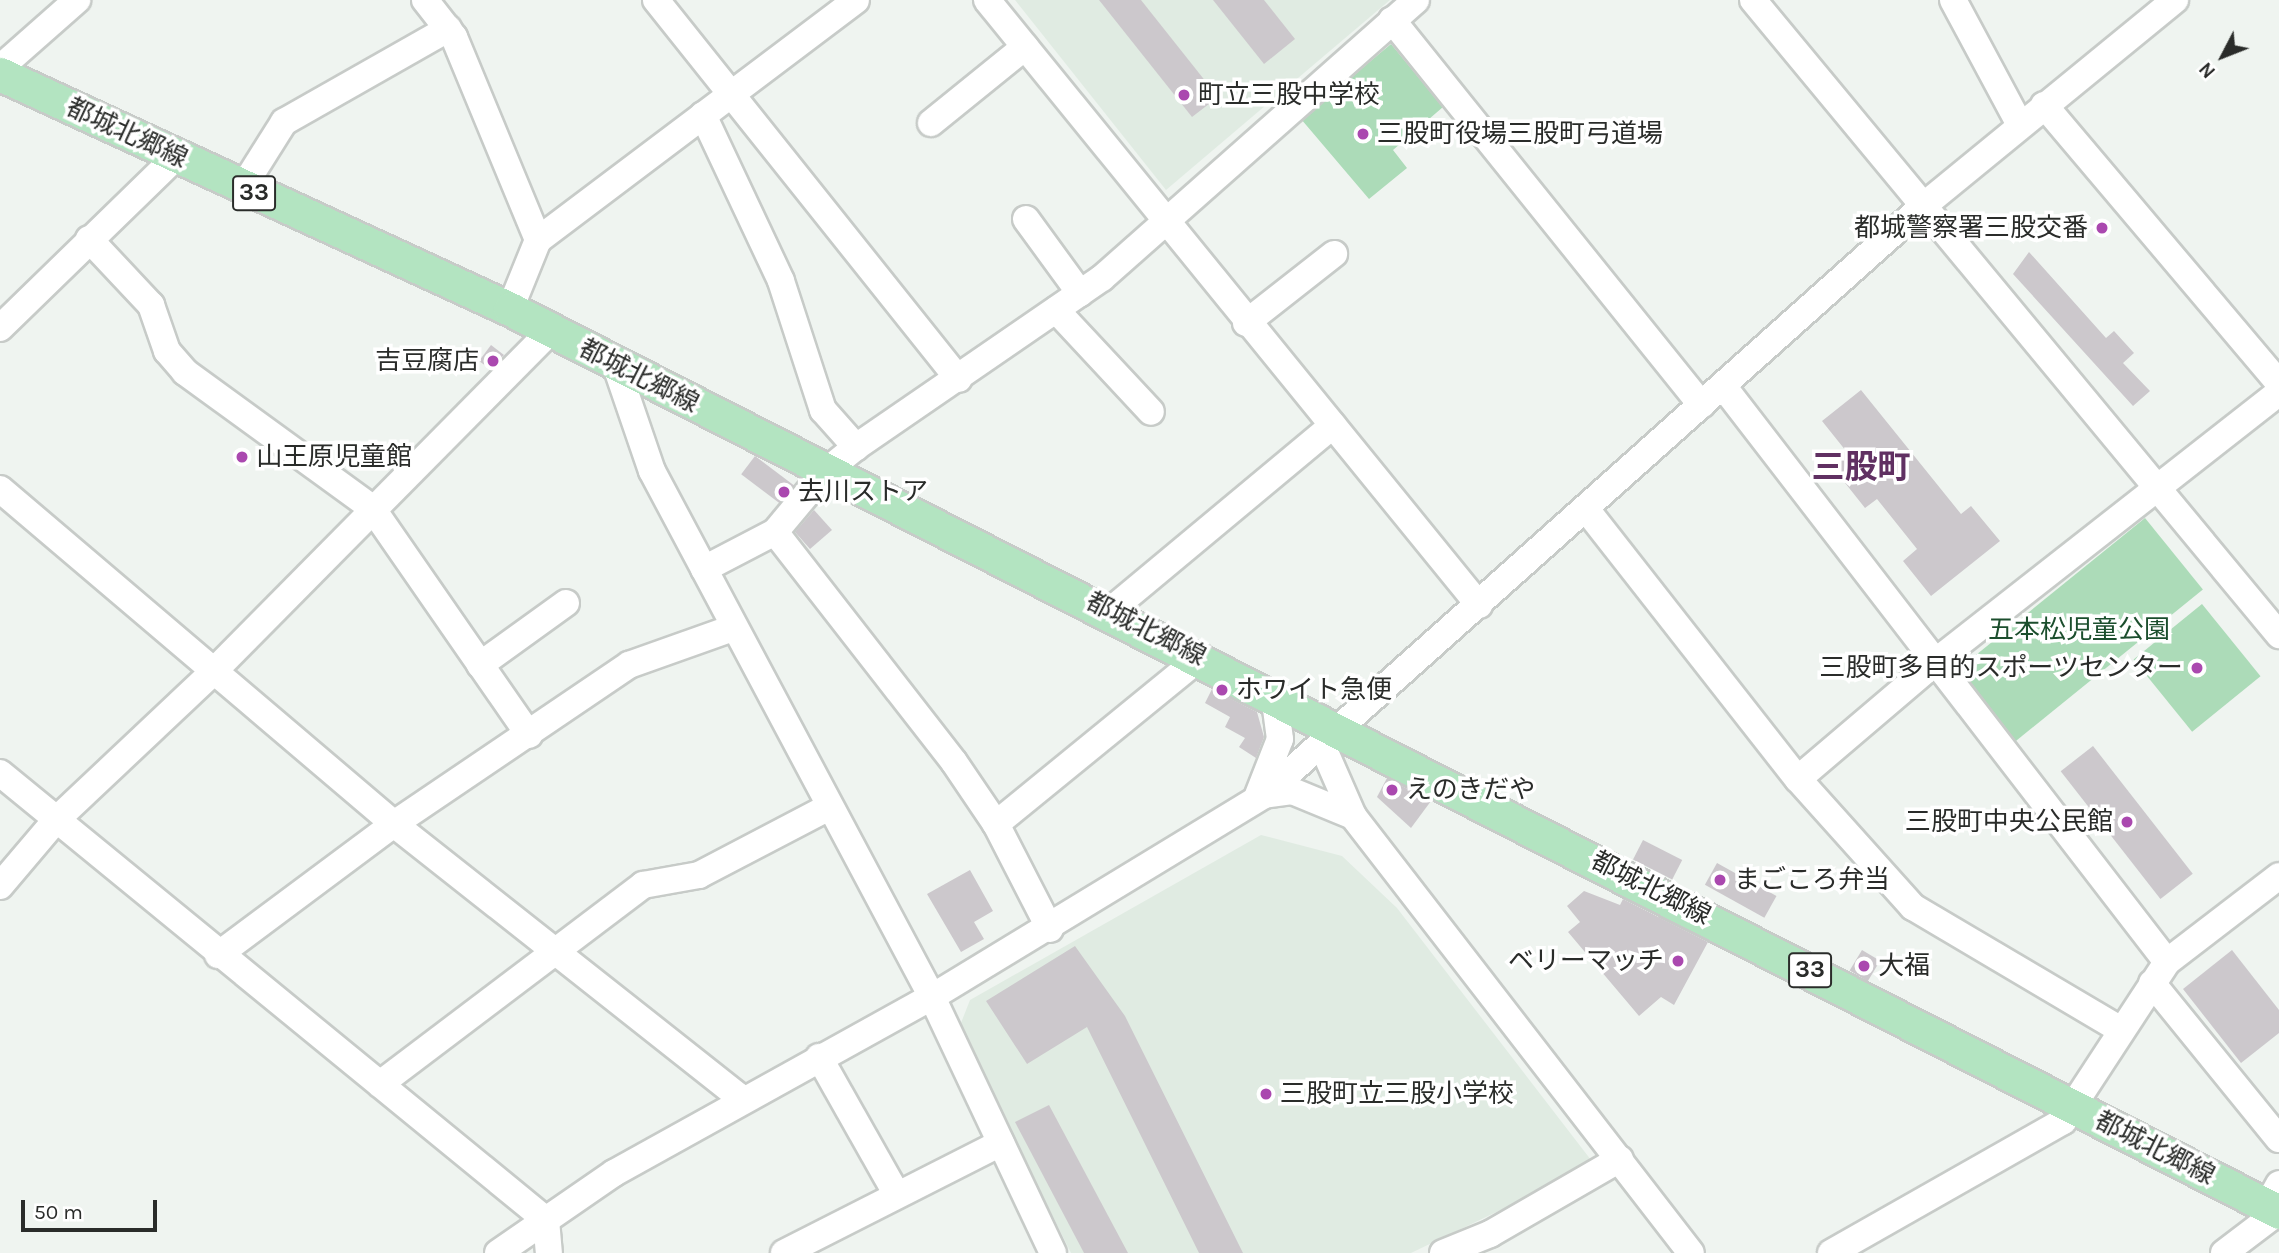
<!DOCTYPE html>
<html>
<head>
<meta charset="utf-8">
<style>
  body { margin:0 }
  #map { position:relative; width:2279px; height:1253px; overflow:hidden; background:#eff4f0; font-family:Karla,"Noto Sans JP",sans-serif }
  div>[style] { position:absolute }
  .built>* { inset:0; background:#e0ebe2 }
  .green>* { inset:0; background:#acdbb8; transform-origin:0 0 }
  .building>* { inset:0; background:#ccc8cc; transform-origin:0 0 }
  .roads { filter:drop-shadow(2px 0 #c7cbc8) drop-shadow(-2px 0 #c7cbc8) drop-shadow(0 2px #c7cbc8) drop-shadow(0 -2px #c7cbc8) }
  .minor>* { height:26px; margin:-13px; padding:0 13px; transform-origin:13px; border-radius:13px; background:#fff }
  .major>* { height:33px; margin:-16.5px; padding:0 16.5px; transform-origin:16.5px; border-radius:16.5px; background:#b3e4c1 }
  .dots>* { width:19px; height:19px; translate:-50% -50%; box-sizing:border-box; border:4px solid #fff; border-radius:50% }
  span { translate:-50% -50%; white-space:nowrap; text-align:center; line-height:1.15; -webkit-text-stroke:7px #fff; paint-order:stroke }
  .shield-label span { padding:2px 5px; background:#fff; border:2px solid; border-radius:5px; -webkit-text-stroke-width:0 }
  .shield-label { font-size:24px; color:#2a2c2a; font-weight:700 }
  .poi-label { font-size:26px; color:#2a2c2a }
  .left { translate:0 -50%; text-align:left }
  .right { translate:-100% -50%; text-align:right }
  .street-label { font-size:26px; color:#2a2c2a }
  .park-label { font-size:26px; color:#1b4e2d }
  .district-label { font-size:33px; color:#603062; font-weight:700 }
  .north { position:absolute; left:2188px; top:21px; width:70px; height:70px; -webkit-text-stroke:5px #fff; paint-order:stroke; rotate:228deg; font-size:19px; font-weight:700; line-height:28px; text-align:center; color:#2a2c2a }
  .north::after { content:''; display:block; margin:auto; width:24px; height:32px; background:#2a2c2a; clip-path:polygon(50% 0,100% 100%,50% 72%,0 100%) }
  .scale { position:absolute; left:21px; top:1200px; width:136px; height:32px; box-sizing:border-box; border:4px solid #2a2c2a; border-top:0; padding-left:9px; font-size:21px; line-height:24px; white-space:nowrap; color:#2a2c2a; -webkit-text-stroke:5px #fff; paint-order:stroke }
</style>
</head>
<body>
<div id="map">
  <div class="built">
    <div style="clip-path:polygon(1015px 0,1390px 0,1166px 190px)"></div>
    <div style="clip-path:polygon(1261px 835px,1342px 856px,1397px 908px,1591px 1160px,1588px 1168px,1411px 1253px,1071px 1253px,959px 1028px,970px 1000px)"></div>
  </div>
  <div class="green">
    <div style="clip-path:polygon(1391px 44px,1443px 107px,1393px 150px,1407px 168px,1369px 199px,1301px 119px)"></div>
    <div style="left:2145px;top:518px;width:92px;height:243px;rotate:51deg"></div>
    <div style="left:2202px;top:604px;width:93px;height:88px;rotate:51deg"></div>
  </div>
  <div class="building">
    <div style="clip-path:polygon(1099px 0,1141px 0,1218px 97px,1192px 117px)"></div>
    <div style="clip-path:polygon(1213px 0,1264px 0,1295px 39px,1264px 64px)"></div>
    <div style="clip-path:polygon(2029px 252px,2106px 338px,2114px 331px,2134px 353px,2123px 363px,2150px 391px,2133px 406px,2013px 274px)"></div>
    <div style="clip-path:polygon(491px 345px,504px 355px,490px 369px,479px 361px)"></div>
    <div style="clip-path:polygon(1861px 390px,1961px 514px,1971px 506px,2000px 541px,1931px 596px,1903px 561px,1917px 549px,1877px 499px,1865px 508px,1830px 464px,1846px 451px,1822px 421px)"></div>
    <div style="left:755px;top:456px;width:49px;height:23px;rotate:37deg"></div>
    <div style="clip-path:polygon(814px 510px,832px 530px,810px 549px,795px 532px)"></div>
    <div style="clip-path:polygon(1212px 689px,1257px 712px,1264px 737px,1256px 758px,1239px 747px,1245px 738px,1225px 727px,1230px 717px,1205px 703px)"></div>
    <div style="left:2093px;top:746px;width:162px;height:41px;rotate:52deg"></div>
    <div style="clip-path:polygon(1387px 778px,1431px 801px,1411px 828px,1377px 797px)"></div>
    <div style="left:1643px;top:840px;width:44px;height:22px;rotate:27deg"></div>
    <div style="left:1717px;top:863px;width:68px;height:25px;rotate:29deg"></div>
    <div style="clip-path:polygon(970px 870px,993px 911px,974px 922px,984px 939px,961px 952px,927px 894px)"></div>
    <div style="clip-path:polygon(1584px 891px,1620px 905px,1623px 899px,1708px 942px,1674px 1005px,1661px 997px,1639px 1016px,1568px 932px,1580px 922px,1567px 906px)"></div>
    <div style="clip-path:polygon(1075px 946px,1125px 1016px,1243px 1253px,1199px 1253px,1087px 1027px,1027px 1064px,986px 1001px)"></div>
    <div style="left:1862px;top:950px;width:21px;height:24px;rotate:31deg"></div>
    <div style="clip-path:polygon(2232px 950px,2279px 1010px,2279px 1033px,2241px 1063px,2183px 989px)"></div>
    <div style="clip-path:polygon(1049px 1105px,1128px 1253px,1084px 1253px,1015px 1122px)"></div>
  </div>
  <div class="roads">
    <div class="minor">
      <div style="left:425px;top:0;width:47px;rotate:51.9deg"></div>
      <div style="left:454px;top:37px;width:220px;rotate:67.5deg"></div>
      <div style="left:656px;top:0;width:485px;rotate:51.4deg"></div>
      <div style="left:987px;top:0;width:780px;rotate:50.88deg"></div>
      <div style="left:1753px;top:0;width:825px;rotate:50.36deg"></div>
      <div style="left:1953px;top:0;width:142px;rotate:61.8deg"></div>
      <div style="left:1392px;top:20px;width:494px;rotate:51.2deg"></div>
      <div style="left:0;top:68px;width:103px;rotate:-41.4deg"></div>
      <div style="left:2044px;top:105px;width:364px;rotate:49.8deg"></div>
      <div style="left:703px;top:115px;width:183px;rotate:64.8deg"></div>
      <div style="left:781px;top:281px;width:136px;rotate:72deg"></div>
      <div style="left:823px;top:410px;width:50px;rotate:48.3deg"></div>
      <div style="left:931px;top:123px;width:121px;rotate:-39deg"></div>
      <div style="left:243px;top:187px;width:77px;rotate:-57.8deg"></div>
      <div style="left:284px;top:122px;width:189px;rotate:-29.6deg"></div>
      <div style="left:1026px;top:219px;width:92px;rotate:53.9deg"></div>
      <div style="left:89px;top:239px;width:91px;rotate:46.8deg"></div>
      <div style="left:151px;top:305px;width:49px;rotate:70.8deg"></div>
      <div style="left:167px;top:351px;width:28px;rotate:49deg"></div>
      <div style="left:185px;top:372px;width:231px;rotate:36deg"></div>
      <div style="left:372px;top:508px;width:276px;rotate:55.3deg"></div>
      <div style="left:510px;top:309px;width:74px;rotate:-67.9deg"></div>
      <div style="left:538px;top:240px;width:398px;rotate:-37deg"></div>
      <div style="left:1056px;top:310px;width:139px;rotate:47deg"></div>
      <div style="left:1246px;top:323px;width:112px;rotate:-38.1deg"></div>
      <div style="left:0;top:328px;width:245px;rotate:-44.2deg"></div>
      <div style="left:615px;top:363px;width:114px;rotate:71.1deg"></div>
      <div style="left:652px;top:471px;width:596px;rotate:61.97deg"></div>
      <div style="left:932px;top:997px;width:283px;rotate:64.7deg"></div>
      <div style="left:1723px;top:386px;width:727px;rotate:52.37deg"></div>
      <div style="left:0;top:489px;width:517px;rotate:40.37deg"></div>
      <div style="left:394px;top:824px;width:442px;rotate:38.3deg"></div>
      <div style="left:1586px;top:509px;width:343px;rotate:51.9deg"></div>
      <div style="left:1798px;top:779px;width:172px;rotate:48.1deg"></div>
      <div style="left:1913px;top:907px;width:239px;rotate:30.6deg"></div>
      <div style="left:775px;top:532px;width:291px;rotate:52.1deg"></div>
      <div style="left:954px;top:762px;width:75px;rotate:55.9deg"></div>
      <div style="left:996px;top:824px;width:118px;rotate:62.8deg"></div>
      <div style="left:704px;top:569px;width:80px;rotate:-27.5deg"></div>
      <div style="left:775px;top:532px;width:78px;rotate:-50.2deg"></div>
      <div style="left:825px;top:472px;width:40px;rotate:-39deg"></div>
      <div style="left:856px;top:447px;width:298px;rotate:-34.5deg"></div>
      <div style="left:1102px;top:278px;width:419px;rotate:-41.5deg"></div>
      <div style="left:1110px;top:611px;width:290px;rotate:-39.8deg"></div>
      <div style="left:480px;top:665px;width:106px;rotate:-35.8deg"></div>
      <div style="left:1322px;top:745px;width:77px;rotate:66.4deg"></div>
      <div style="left:1353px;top:816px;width:552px;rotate:52.28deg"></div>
      <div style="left:0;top:773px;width:706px;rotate:39.31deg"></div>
      <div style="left:546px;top:1220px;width:33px;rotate:85deg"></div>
      <div style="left:1798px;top:779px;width:185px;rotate:-40.4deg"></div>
      <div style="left:1939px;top:659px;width:432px;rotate:-38.1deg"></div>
      <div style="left:1258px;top:795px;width:60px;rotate:-68.6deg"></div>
      <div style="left:1280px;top:739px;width:45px;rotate:-97.6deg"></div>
      <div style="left:1264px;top:795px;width:28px;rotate:-8deg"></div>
      <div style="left:1292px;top:791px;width:66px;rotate:22.3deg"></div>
      <div style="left:996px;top:824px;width:264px;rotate:-39.2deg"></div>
      <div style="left:0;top:886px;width:87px;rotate:-49.7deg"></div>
      <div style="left:56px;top:820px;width:217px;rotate:-43.3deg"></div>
      <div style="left:214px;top:671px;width:478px;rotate:-45.3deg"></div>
      <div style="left:218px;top:955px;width:219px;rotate:-36.7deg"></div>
      <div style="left:394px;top:824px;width:284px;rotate:-34.1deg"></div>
      <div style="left:629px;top:665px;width:107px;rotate:-19.6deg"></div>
      <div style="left:2152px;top:983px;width:201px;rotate:50.9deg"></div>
      <div style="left:819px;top:1057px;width:156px;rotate:60.5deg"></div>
      <div style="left:380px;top:1084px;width:330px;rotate:-37.1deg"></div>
      <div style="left:643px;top:885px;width:57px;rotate:-10.1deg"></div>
      <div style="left:699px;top:875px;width:147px;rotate:-27.6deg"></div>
      <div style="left:2267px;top:1206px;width:25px;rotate:-61deg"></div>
      <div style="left:498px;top:1253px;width:141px;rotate:-34.6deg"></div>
      <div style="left:614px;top:1173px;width:363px;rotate:-29deg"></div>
      <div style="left:932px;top:997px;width:389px;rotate:-31.3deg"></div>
      <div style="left:1264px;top:795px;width:882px;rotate:-41.78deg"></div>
      <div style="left:1922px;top:207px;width:327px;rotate:-39.3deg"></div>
      <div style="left:784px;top:1253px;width:243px;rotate:-26.9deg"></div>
      <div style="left:1443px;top:1253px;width:51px;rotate:-22deg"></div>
      <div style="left:1490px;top:1234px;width:150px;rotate:-30deg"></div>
      <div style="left:1831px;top:1253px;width:267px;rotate:-29.6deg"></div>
      <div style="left:2063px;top:1121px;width:190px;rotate:-56.8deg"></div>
      <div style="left:2167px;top:962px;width:141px;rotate:-37.5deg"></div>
      <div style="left:2224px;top:1253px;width:68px;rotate:-37.2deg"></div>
    </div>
    <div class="major">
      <div style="left:0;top:74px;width:562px;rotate:24.74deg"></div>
      <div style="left:510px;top:309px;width:1986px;rotate:27.04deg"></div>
    </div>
  </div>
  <div class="dots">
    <div style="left:1184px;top:95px;background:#aa48af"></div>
    <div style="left:1363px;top:134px;background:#aa48af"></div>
    <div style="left:2102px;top:228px;background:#aa48af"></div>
    <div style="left:493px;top:361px;background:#aa48af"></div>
    <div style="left:242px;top:457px;background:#aa48af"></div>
    <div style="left:784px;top:492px;background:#aa48af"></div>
    <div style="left:2197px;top:668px;background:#aa48af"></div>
    <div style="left:1222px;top:690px;background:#aa48af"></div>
    <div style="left:1392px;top:790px;background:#aa48af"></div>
    <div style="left:2127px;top:822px;background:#aa48af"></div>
    <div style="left:1720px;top:880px;background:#aa48af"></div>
    <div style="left:1678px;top:961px;background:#aa48af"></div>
    <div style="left:1864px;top:966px;background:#aa48af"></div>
    <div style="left:1266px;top:1094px;background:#aa48af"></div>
  </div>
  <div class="shield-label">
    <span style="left:254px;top:193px">33</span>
    <span style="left:1810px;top:970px">33</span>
  </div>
  <div class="poi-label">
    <span class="left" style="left:1198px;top:95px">町立三股中学校</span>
    <span class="left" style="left:1377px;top:134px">三股町役場三股町弓道場</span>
    <span class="right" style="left:2088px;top:228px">都城警察署三股交番</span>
    <span class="right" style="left:479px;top:361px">吉豆腐店</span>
    <span class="left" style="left:256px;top:457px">山王原児童館</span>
    <span class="left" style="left:798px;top:492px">去川ストア</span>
    <span class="right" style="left:2183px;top:668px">三股町多目的スポーツセンター</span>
    <span class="left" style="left:1236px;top:690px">ホワイト急便</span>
    <span class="left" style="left:1406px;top:790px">えのきだや</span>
    <span class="right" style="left:2113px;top:822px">三股町中央公民館</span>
    <span class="left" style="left:1734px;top:880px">まごころ弁当</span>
    <span class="right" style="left:1664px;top:961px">ベリーマッチ</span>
    <span class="left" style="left:1878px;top:966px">大福</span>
    <span class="left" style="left:1280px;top:1094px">三股町立三股小学校</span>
  </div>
  <div class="street-label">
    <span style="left:127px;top:133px;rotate:25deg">都城北郷線</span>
    <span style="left:639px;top:376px;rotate:27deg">都城北郷線</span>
    <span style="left:1146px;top:629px;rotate:27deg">都城北郷線</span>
    <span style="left:1651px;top:888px;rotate:27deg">都城北郷線</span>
    <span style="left:2155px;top:1148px;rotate:27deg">都城北郷線</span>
  </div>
  <div class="park-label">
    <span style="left:2079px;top:630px">五本松児童公園</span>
  </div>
  <div class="district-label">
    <span style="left:1861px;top:468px">三股町</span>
  </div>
  <div class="north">N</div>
  <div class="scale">50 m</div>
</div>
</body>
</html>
